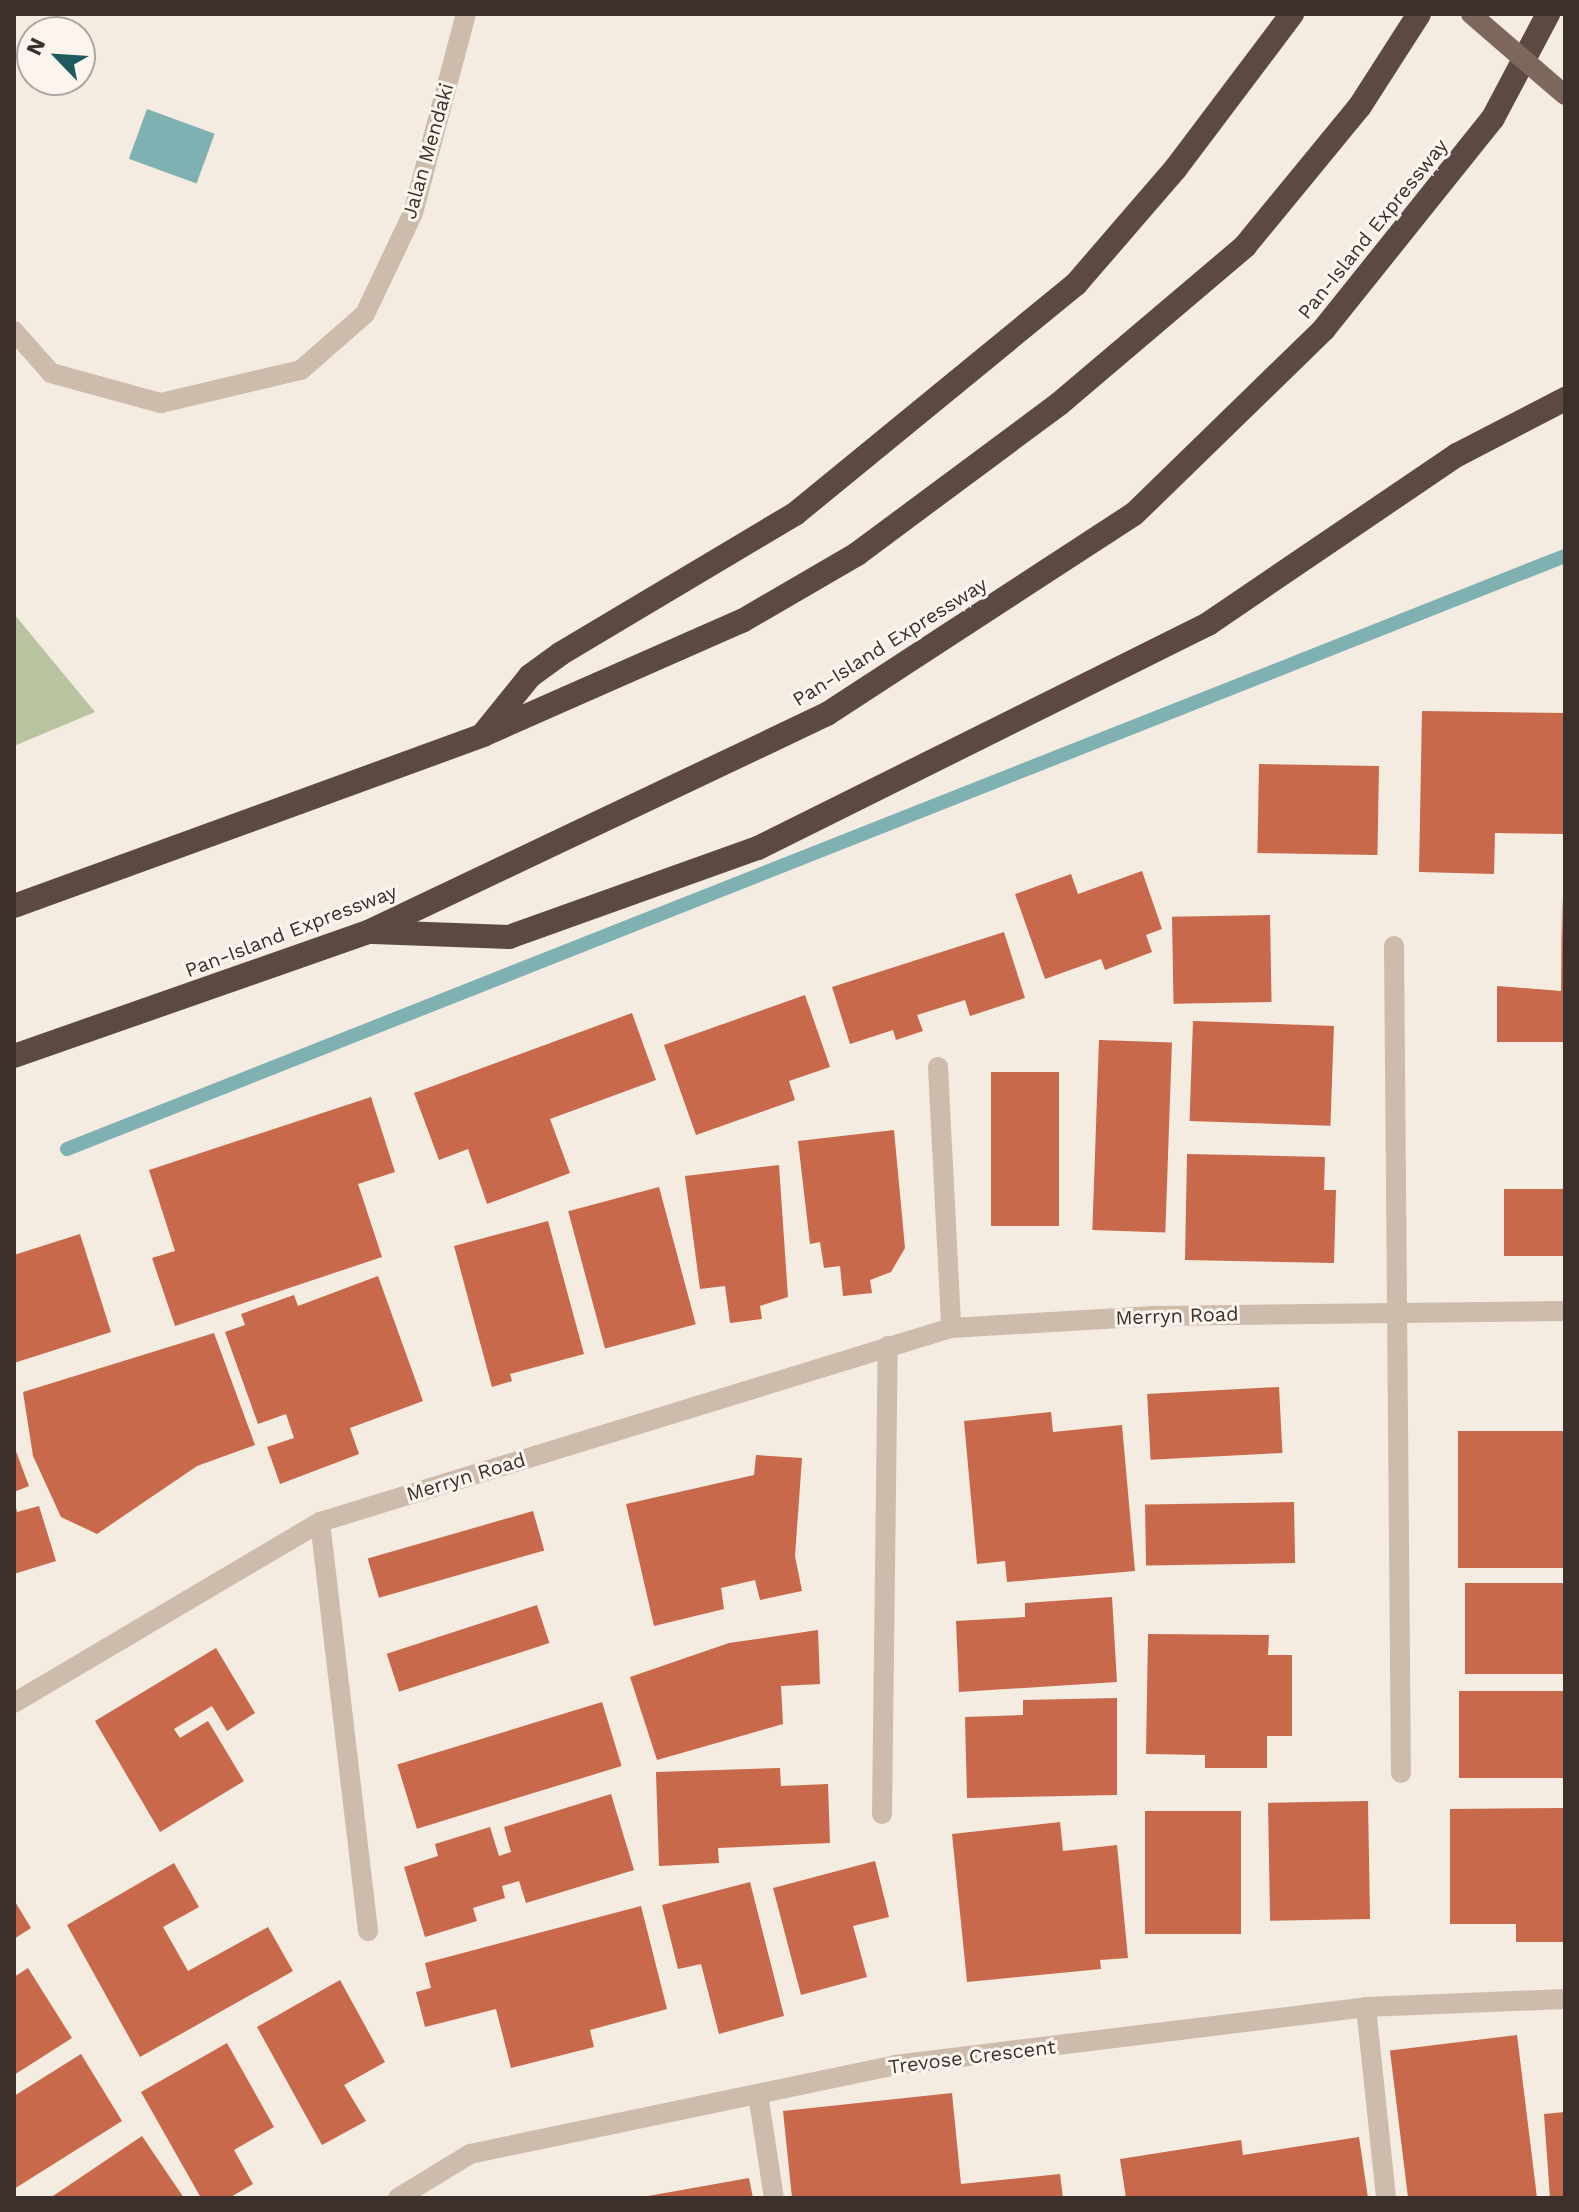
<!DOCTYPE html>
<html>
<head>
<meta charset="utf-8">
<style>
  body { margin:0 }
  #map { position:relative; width:1579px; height:2212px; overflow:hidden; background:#f4ebe1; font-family:"Work Sans",sans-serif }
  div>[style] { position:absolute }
  .green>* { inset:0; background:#b8c4a0 }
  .water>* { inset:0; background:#7fb0b2; transform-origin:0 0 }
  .stream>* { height:14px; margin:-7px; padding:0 7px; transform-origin:7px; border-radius:7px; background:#7fb0b2 }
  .building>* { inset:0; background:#c8694b; transform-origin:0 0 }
  .minor>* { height:20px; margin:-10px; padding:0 10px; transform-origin:10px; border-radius:10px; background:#cdbbac }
  .highway>* { height:24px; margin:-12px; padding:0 12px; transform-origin:12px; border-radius:12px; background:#5c4a42 }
  .major-bridge>* { height:20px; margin:-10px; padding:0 10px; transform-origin:10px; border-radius:10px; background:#7d675c }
  span { translate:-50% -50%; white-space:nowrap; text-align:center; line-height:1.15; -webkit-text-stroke:6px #fbf5ee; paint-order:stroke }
  .street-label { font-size:20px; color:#3b302b }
  .frame { position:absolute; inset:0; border:16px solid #3b302b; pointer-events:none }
  .north { position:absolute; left:16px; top:16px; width:80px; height:80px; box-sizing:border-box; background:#fbf5ee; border:2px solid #aea6a0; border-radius:50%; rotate:295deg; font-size:22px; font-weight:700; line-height:32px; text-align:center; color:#3b302b }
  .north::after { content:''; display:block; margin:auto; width:28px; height:36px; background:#1f5a5e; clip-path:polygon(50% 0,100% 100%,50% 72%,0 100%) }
</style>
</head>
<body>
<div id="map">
  <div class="green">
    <div style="clip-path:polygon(14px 614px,95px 712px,14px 746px)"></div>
  </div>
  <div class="water">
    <div style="left:147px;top:109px;width:72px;height:53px;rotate:20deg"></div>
  </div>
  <div class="stream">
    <div style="left:67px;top:1149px;width:1611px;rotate:-21.6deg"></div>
  </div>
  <div class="building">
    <div style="clip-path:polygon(1422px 711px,1565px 713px,1565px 834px,1495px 833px,1494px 874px,1419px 872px)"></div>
    <div style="left:1259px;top:764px;width:120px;height:89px;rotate:1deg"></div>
    <div style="clip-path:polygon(1142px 871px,1162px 929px,1146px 935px,1152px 952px,1105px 970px,1101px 959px,1045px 979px,1015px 894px,1071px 874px,1078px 894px)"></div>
    <div style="clip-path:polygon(1562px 894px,1565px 1042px,1497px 1042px,1497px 986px,1561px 991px)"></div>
    <div style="left:1270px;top:915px;width:87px;height:98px;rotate:89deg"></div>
    <div style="clip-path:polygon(1004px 932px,1025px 998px,970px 1016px,965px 1000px,917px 1015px,923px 1031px,896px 1040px,893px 1030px,850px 1044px,832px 987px)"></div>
    <div style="clip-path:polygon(805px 995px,830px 1067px,789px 1081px,795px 1100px,696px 1135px,664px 1045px)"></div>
    <div style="clip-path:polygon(632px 1013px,656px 1080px,550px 1119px,570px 1173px,487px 1204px,468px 1149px,439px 1160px,414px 1093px)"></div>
    <div style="left:1193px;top:1021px;width:141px;height:100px;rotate:2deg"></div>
    <div style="left:1099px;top:1040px;width:73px;height:190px;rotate:2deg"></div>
    <div style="left:991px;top:1072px;width:68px;height:154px"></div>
    <div style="clip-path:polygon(371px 1097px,395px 1172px,358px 1184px,382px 1257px,175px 1326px,152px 1258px,175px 1251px,149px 1170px)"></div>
    <div style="clip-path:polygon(894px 1130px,905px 1248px,891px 1272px,870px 1280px,872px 1293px,843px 1296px,840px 1266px,824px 1268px,820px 1242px,810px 1244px,798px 1141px)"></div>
    <div style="clip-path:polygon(1187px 1154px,1325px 1157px,1324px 1190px,1336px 1190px,1334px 1263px,1185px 1260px)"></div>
    <div style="clip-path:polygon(779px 1165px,788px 1297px,760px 1306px,762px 1319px,730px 1323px,725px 1286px,700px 1289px,685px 1176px)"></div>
    <div style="left:659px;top:1187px;width:142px;height:94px;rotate:75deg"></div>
    <div style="left:1504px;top:1189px;width:61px;height:67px"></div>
    <div style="clip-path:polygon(548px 1221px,584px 1354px,510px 1374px,512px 1381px,492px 1387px,454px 1246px)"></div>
    <div style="clip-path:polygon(80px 1234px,111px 1332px,14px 1363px,14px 1255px)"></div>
    <div style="clip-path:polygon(378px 1276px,423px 1401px,350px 1428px,359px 1454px,280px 1484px,267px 1447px,294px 1438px,286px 1414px,258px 1424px,225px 1332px,245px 1325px,241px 1314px,294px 1295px,298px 1306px)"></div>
    <div style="clip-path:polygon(214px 1333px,255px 1445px,197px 1466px,97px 1534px,61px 1517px,33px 1456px,23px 1392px)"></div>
    <div style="left:1279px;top:1387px;width:66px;height:132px;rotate:87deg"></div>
    <div style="clip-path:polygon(1051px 1412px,1053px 1432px,1122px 1425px,1135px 1571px,1007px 1582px,1005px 1561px,977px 1564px,964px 1421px)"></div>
    <div style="left:1565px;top:1431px;width:137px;height:107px;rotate:90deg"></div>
    <div style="clip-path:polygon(14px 1446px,29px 1486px,14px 1492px)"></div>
    <div style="clip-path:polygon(756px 1455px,802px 1458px,795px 1556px,802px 1591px,760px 1600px,755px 1580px,721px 1588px,724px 1609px,654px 1626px,626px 1504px,754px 1475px)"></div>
    <div style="left:1294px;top:1502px;width:61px;height:149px;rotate:89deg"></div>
    <div style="clip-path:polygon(15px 1503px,17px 1512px,39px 1506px,56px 1561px,14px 1574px)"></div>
    <div style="left:533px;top:1511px;width:41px;height:172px;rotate:74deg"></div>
    <div style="left:1565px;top:1583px;width:91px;height:100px;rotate:90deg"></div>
    <div style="clip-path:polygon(1112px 1597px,1117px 1682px,959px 1692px,956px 1621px,1025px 1617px,1025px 1603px)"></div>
    <div style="left:537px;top:1605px;width:40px;height:158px;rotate:72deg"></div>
    <div style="clip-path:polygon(818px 1630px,820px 1684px,781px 1686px,783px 1724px,657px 1760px,630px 1677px,729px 1643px)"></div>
    <div style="clip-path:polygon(1148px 1634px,1269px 1635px,1268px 1655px,1292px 1655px,1292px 1736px,1267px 1736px,1267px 1768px,1205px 1768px,1205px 1755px,1146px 1754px)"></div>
    <div style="clip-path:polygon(216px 1648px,255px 1713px,227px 1731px,212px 1706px,174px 1729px,180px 1738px,208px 1721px,244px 1781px,160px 1832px,95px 1721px)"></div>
    <div style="left:1565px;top:1691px;width:87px;height:106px;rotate:90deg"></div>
    <div style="clip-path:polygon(1117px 1698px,1117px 1795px,967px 1798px,965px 1717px,1023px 1715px,1023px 1700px)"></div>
    <div style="left:602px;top:1702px;width:67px;height:214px;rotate:73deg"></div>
    <div style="clip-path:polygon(780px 1768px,781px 1786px,828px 1784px,830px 1843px,718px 1848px,719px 1863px,659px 1866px,656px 1772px)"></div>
    <div style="clip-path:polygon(611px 1794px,634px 1870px,526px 1903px,519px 1881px,502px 1886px,505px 1898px,473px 1908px,477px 1921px,425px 1937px,404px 1867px,438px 1856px,435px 1844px,490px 1827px,499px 1856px,511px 1852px,504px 1827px)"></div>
    <div style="left:1368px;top:1801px;width:118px;height:100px;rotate:89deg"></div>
    <div style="clip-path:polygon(1565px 1808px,1565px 1942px,1516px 1942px,1516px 1924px,1450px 1924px,1450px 1809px)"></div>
    <div style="left:1241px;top:1811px;width:123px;height:96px;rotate:90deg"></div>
    <div style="clip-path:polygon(1060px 1822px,1063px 1851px,1117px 1845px,1128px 1958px,1100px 1960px,1101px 1969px,967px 1982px,952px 1834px)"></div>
    <div style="clip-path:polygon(875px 1861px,889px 1917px,853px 1926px,867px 1977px,801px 1995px,773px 1888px)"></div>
    <div style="clip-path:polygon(174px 1863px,199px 1907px,163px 1927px,188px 1971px,268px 1927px,293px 1971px,140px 2057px,67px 1925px)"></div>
    <div style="clip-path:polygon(750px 1882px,784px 2016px,719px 2034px,701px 1964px,678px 1969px,662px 1905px)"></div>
    <div style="clip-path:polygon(14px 1900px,31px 1928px,14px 1939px)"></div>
    <div style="clip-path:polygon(641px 1906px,667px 2009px,590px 2030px,594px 2047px,511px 2068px,496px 2009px,425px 2027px,416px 1992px,431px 1988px,425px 1963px)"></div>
    <div style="clip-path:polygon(28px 1968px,72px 2038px,14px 2075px,14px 1977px)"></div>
    <div style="clip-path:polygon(340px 1980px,385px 2062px,344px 2085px,366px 2121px,322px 2145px,257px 2027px)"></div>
    <div style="left:1517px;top:2035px;width:164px;height:128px;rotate:83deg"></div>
    <div style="clip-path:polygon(227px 2043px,274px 2127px,234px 2150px,253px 2184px,229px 2198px,201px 2198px,141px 2092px)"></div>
    <div style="clip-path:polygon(81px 2054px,122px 2121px,14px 2189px,14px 2096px)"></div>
    <div style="clip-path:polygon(952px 2093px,961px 2184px,1060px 2174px,1063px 2198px,792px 2198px,783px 2111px)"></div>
    <div style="clip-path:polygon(1565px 2112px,1565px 2198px,1550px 2198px,1544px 2114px)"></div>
    <div style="clip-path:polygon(142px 2136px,184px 2198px,50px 2198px)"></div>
    <div style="clip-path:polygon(1359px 2137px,1368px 2198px,1126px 2198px,1120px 2159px,1241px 2140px,1243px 2155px)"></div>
    <div style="clip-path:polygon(749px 2178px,753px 2198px,649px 2198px,648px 2196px)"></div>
  </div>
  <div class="minor">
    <div style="left:14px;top:331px;width:56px;rotate:48.6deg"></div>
    <div style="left:51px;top:373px;width:114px;rotate:15.3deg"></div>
    <div style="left:161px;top:403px;width:144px;rotate:-13.3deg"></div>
    <div style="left:301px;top:370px;width:85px;rotate:-41.2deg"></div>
    <div style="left:365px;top:314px;width:112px;rotate:-64.6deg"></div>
    <div style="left:413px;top:213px;width:206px;rotate:-75.1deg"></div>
    <div style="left:1394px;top:946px;width:827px;rotate:89.52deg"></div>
    <div style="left:938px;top:1067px;width:261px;rotate:87.1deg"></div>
    <div style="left:320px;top:1522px;width:412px;rotate:83.3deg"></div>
    <div style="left:14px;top:1703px;width:356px;rotate:-30.6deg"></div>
    <div style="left:320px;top:1522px;width:660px;rotate:-17.09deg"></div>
    <div style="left:951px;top:1328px;width:203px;rotate:-3.4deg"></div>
    <div style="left:1154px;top:1316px;width:411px;rotate:-0.7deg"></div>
    <div style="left:882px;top:1814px;width:468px;rotate:-89.3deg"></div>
    <div style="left:1366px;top:2007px;width:192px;rotate:84deg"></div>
    <div style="left:758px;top:2094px;width:105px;rotate:81.3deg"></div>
    <div style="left:398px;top:2198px;width:84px;rotate:-31.4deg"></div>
    <div style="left:470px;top:2154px;width:434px;rotate:-11.8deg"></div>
    <div style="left:895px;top:2065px;width:475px;rotate:-7deg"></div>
    <div style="left:1366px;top:2007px;width:199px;rotate:-2.3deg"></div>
  </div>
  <div class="highway">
    <div style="left:484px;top:733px;width:73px;rotate:-51.1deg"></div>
    <div style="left:530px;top:676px;width:37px;rotate:-36deg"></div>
    <div style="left:560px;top:654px;width:274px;rotate:-30.8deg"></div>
    <div style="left:795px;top:514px;width:363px;rotate:-39.3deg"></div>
    <div style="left:1076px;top:284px;width:153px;rotate:-49.2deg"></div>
    <div style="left:1176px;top:168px;width:193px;rotate:-53deg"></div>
    <div style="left:14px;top:906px;width:499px;rotate:-20deg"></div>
    <div style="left:483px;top:735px;width:283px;rotate:-23.8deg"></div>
    <div style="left:742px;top:621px;width:133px;rotate:-30.2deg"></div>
    <div style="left:857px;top:554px;width:252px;rotate:-36.6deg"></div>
    <div style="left:1059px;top:404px;width:244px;rotate:-40.3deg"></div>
    <div style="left:1245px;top:246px;width:181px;rotate:-50.6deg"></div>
    <div style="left:1360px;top:106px;width:109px;rotate:-57.3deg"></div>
    <div style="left:373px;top:932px;width:136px;rotate:2.1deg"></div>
    <div style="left:509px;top:937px;width:264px;rotate:-19.7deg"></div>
    <div style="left:758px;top:848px;width:503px;rotate:-26.46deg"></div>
    <div style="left:1208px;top:624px;width:301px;rotate:-34.2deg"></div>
    <div style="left:1457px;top:455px;width:122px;rotate:-27.4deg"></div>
    <div style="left:14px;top:1056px;width:377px;rotate:-19.3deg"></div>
    <div style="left:370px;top:931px;width:506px;rotate:-25.4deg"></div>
    <div style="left:827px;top:714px;width:366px;rotate:-33.1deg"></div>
    <div style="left:1134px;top:514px;width:265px;rotate:-44.2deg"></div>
    <div style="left:1324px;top:329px;width:270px;rotate:-51.3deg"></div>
    <div style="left:1493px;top:118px;width:118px;rotate:-62.1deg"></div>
  </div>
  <div class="major-bridge">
    <div style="left:1471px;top:14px;width:124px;rotate:40.8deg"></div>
  </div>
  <div class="street-label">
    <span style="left:428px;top:151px;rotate:-74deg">Jalan Mendaki</span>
    <span style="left:1373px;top:229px;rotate:-51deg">Pan-Island Expressway</span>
    <span style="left:890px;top:642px;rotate:-32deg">Pan-Island Expressway</span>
    <span style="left:291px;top:931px;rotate:-21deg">Pan-Island Expressway</span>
    <span style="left:1177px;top:1316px;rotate:-2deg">Merryn Road</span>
    <span style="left:466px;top:1477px;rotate:-17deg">Merryn Road</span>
    <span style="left:972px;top:2057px;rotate:-7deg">Trevose Crescent</span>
  </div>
  <div class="frame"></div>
  <div class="north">N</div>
</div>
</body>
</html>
